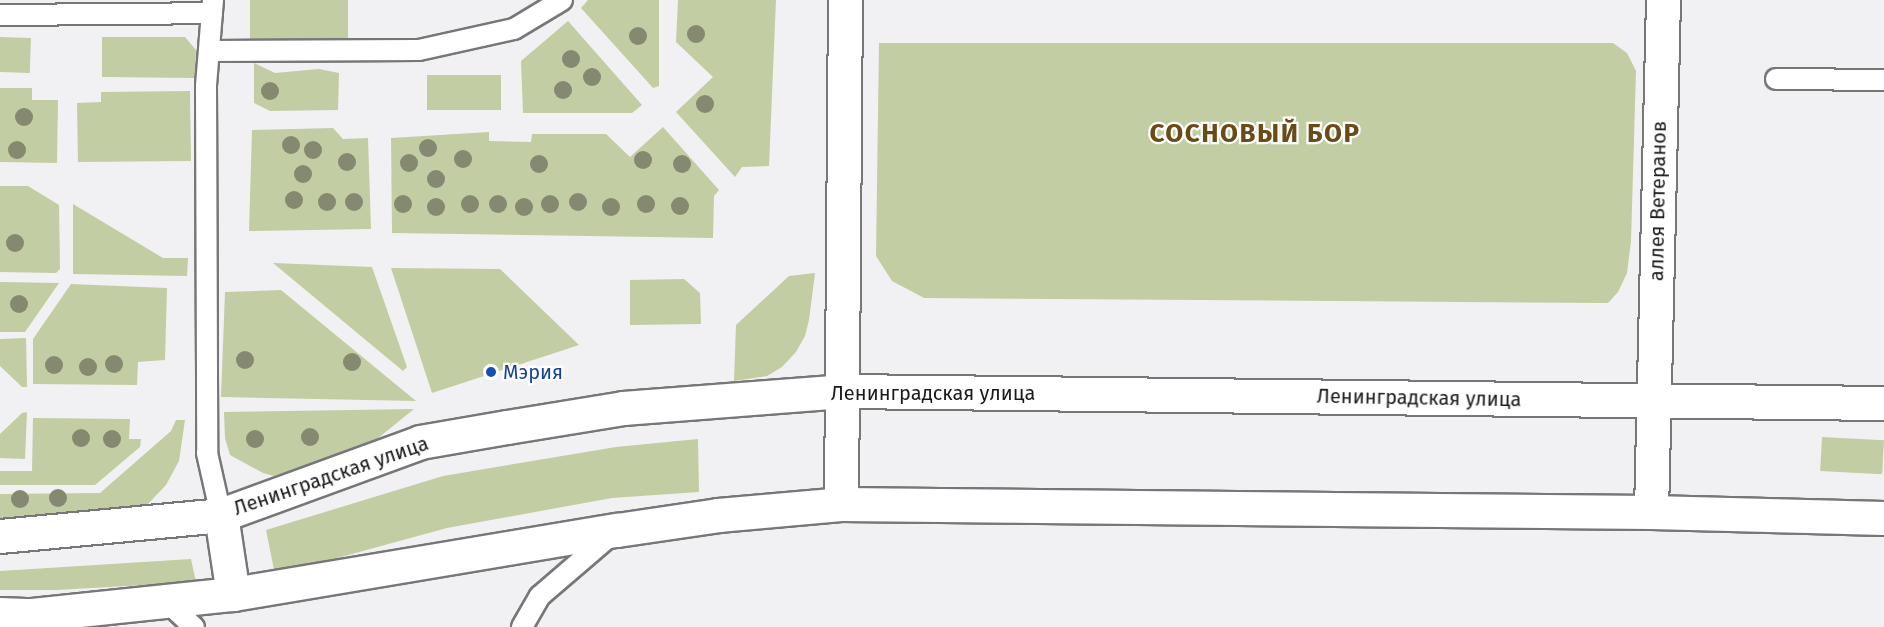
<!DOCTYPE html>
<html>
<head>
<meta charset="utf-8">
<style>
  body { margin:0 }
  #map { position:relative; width:1884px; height:627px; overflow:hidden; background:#f1f1f3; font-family:"Fira Sans",sans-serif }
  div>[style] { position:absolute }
  .green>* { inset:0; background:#c2cda3; transform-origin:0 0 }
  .roads { filter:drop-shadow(2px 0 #77777a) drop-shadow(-2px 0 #77777a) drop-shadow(0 2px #77777a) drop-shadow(0 -2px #77777a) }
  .service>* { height:20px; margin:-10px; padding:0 10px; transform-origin:10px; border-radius:10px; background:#fff }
  .minor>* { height:33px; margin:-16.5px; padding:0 16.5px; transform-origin:16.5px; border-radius:16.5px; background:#fff }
  .tertiary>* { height:33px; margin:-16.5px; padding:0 16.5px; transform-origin:16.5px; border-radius:16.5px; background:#fff }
  .secondary>* { height:33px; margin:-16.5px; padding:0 16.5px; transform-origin:16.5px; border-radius:16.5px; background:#fff }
  .trees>* { width:18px; height:18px; margin:-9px; border-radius:50%; background:#858970 }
  .dots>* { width:16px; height:16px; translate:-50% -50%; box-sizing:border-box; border:3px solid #fefeff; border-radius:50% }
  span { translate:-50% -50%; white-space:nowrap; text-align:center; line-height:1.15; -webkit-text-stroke:4.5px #fefeff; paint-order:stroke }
  .street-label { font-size:20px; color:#1a1a1b }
  .transit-label { font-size:20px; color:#164399 }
  .left { translate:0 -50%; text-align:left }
  .district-label { font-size:26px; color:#6a4b15; font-weight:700; letter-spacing:1.5px }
</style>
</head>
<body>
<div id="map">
  <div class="green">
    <div style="left:250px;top:0;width:98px;height:42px"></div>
    <div style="clip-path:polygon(588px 0,659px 0,659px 86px,653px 88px,581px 8px)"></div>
    <div style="clip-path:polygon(678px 0,776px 0,769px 166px,742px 167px,735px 177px,676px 112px,713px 77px,676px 42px)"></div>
    <div style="clip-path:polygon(568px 21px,642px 105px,632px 113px,523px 113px,521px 61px)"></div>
    <div style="left:0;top:37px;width:31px;height:35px;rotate:2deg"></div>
    <div style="clip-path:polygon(102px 37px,185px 37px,196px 50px,195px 78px,102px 77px)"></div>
    <div style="clip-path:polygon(879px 43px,1613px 43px,1627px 53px,1636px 71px,1631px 241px,1627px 273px,1618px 292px,1608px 303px,924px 298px,892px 281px,876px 256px)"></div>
    <div style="clip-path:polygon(254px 63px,275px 73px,319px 69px,339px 73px,338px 110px,270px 111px,254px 103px)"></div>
    <div style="left:427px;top:75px;width:74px;height:35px"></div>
    <div style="clip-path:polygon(0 88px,32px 88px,32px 100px,58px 100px,57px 163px,0 162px)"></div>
    <div style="clip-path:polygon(190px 91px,191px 161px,78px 162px,77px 103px,101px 102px,101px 92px)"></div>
    <div style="clip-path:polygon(663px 127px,719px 190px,714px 196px,713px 238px,392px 233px,391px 138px,489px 132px,489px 141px,531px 142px,532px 134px,606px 134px,630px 157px)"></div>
    <div style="clip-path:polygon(333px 128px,343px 139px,368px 138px,371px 229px,249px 231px,252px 130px)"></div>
    <div style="clip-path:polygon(0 186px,28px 186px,59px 205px,60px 269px,56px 273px,0 272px)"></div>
    <div style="clip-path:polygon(73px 204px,163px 258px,188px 258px,187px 276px,73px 274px)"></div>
    <div style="clip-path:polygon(273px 263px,372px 267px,407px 367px,403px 371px)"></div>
    <div style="clip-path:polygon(391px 268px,500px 269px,579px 345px,432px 393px)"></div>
    <div style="clip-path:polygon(815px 273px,809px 320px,805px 336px,796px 352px,782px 367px,767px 376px,734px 381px,736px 325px,789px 276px)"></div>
    <div style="clip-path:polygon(684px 279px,700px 293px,701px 324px,630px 325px,630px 280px)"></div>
    <div style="clip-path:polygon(0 282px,59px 283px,25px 332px,0 332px)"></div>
    <div style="clip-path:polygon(71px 284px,167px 288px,165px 360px,138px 362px,137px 385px,33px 384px,33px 339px)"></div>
    <div style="clip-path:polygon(281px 290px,416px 401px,221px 397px,225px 292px)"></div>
    <div style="clip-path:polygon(26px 338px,27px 387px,22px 387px,0 366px,0 339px)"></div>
    <div style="clip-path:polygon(414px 409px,361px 452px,274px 476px,263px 473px,230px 455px,225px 438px,224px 412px)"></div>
    <div style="clip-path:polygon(27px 412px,25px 459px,0 458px,0 434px,22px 413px)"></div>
    <div style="clip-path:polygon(33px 418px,130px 419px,129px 439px,141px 439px,140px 447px,95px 485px,0 485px,0 471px,32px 471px)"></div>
    <div style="clip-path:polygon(176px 420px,185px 420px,179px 461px,166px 485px,148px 504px,117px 518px,0 519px,0 494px,100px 493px,171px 431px)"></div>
    <div style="left:1822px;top:437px;width:62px;height:34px;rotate:3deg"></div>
    <div style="clip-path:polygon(698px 439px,699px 492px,612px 498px,447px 528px,275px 575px,266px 530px,443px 476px,616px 447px)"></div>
    <div style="clip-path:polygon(191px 559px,196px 582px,57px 590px,0 590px,0 571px)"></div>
  </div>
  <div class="roads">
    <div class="service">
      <div style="left:213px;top:0;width:86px;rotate:94.7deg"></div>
      <div style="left:206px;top:86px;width:367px;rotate:89.8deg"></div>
      <div style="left:207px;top:453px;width:64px;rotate:77.3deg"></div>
      <div style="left:0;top:15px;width:212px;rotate:-0.5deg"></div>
      <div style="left:209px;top:51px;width:210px;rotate:-0.3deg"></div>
      <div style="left:419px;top:50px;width:97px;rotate:-12.5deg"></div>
      <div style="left:514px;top:29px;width:56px;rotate:-31.1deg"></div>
      <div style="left:1776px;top:79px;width:108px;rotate:0.5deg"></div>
      <div style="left:167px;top:602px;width:37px;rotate:43deg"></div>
      <div style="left:522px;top:627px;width:36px;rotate:-60deg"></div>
      <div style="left:540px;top:596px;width:95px;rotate:-40.7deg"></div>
    </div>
    <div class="minor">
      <div style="left:841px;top:504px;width:504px;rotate:-89.55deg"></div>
    </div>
    <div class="tertiary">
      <div style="left:1651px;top:512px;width:512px;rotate:-88.66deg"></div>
    </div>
    <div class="secondary">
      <div style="left:221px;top:515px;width:80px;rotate:81.4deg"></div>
      <div style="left:0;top:536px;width:222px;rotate:-5.4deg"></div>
      <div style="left:221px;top:515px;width:212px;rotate:-20.1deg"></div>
      <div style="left:420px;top:442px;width:88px;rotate:-9.8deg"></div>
      <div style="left:507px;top:427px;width:118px;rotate:-9.3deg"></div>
      <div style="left:623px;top:408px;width:220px;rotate:-4.4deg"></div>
      <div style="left:842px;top:391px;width:1042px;rotate:0.66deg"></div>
      <div style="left:0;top:614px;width:32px;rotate:2deg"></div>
      <div style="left:32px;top:615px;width:202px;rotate:-6deg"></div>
      <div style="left:233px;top:594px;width:389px;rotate:-9.5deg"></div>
      <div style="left:617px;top:530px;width:102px;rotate:-8.4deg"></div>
      <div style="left:718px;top:515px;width:123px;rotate:-5.1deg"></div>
      <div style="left:841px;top:504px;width:810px;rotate:0.57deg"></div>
      <div style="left:1651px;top:512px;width:233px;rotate:1.5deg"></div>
    </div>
  </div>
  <div class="trees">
    <div style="left:696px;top:34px"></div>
    <div style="left:638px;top:36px"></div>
    <div style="left:571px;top:59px"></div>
    <div style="left:592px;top:77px"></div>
    <div style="left:563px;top:90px"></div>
    <div style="left:270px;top:91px"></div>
    <div style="left:705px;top:104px"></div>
    <div style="left:24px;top:117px"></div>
    <div style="left:291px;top:145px"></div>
    <div style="left:428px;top:148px"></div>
    <div style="left:17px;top:150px"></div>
    <div style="left:313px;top:150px"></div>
    <div style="left:463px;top:159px"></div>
    <div style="left:643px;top:160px"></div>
    <div style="left:347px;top:162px"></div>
    <div style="left:409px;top:163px"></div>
    <div style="left:539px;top:164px"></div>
    <div style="left:682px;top:164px"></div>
    <div style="left:303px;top:174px"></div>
    <div style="left:436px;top:179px"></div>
    <div style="left:294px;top:200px"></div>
    <div style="left:327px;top:202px"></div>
    <div style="left:354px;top:202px"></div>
    <div style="left:578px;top:202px"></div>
    <div style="left:403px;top:204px"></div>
    <div style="left:470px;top:204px"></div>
    <div style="left:498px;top:204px"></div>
    <div style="left:550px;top:204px"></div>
    <div style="left:646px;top:204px"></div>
    <div style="left:680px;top:206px"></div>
    <div style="left:436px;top:207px"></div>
    <div style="left:524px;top:207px"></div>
    <div style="left:611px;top:207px"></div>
    <div style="left:15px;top:243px"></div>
    <div style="left:19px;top:304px"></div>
    <div style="left:245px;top:360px"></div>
    <div style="left:352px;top:362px"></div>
    <div style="left:114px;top:364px"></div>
    <div style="left:54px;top:365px"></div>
    <div style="left:88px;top:367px"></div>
    <div style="left:310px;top:437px"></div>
    <div style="left:81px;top:438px"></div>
    <div style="left:112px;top:439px"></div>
    <div style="left:255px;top:439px"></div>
    <div style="left:58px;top:498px"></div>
    <div style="left:20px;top:499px"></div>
  </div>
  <div class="dots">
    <div style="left:491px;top:372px;background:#1a4fb4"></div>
  </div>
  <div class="street-label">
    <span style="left:1658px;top:201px;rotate:-89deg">аллея Ветеранов</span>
    <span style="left:933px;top:393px">Ленинградская улица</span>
    <span style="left:1419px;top:398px;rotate:1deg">Ленинградская улица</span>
    <span style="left:331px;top:476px;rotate:-19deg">Ленинградская улица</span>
  </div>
  <div class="transit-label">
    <span class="left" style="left:503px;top:372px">Мэрия</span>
  </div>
  <div class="district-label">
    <span style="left:1255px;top:134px">СОСНОВЫЙ БОР</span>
  </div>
</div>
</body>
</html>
